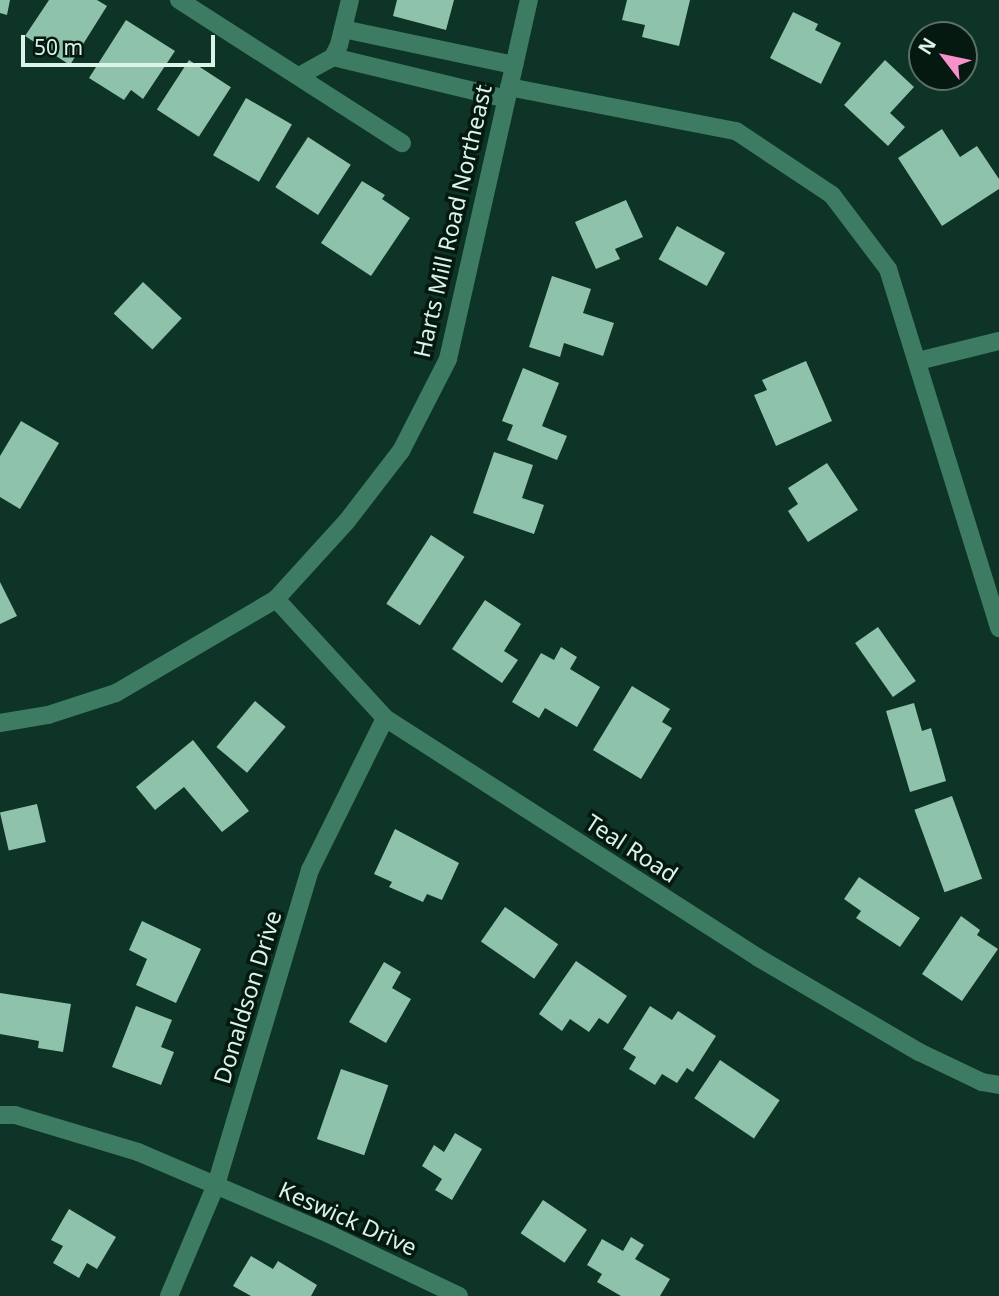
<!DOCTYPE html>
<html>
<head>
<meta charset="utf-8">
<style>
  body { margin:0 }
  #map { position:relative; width:999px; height:1296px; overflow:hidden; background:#0d3426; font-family:"Noto Sans",sans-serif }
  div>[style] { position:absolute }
  .building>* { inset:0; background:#8ec2ab; transform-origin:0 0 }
  .minor>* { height:18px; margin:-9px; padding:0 9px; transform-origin:9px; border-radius:9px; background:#3d7c63 }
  span { translate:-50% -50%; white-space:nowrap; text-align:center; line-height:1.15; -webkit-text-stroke:7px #051911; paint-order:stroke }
  .street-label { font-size:23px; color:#daf4e8 }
  .north { position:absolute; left:908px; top:21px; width:70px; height:70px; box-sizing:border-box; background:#051911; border:2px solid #5a7167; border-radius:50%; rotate:302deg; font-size:19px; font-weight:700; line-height:28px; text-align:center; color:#daf4e8 }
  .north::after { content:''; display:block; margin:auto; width:24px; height:32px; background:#f890cb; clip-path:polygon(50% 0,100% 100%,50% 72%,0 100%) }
  .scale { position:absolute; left:21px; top:35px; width:194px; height:32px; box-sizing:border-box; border:4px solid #daf4e8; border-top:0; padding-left:9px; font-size:21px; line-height:24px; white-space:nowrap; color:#daf4e8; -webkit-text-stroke:5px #051911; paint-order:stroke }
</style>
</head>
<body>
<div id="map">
  <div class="building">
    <div style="clip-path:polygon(0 0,10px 0,7px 15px,0 13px)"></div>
    <div style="clip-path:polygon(49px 0,97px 0,107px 6px,70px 65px,25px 36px)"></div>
    <div style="clip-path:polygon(397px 0,454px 0,446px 30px,393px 16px)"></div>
    <div style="clip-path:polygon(627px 0,690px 0,679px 46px,642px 37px,645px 25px,622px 20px)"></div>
    <div style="clip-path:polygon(793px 12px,818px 24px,815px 30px,841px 43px,821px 84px,770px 58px)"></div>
    <div style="clip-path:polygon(126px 20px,175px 51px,143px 99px,131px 90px,124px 100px,89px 78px)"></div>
    <div style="left:189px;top:60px;width:50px;height:59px;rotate:33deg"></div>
    <div style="clip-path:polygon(885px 60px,914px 87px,890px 113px,905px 127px,888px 146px,844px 105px)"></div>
    <div style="left:246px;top:98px;width:53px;height:66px;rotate:30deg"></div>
    <div style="clip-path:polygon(942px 129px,960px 157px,977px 146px,999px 179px,999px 189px,942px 226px,898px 158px)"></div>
    <div style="left:308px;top:137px;width:51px;height:60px;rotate:33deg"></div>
    <div style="clip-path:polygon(362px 181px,385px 195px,382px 199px,410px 218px,371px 276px,321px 243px)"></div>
    <div style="clip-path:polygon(626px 200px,643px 237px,615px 249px,620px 259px,596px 269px,575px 222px)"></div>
    <div style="left:677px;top:226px;width:55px;height:38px;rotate:29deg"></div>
    <div style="clip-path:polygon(552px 276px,591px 289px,583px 313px,614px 323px,603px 356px,564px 343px,560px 357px,529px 347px)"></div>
    <div style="left:143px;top:282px;width:53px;height:43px;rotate:43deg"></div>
    <div style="clip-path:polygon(806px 361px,832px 421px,776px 446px,754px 395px,767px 390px,762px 380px)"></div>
    <div style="clip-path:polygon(523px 368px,559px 383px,542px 426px,567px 436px,557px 460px,507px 440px,513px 425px,502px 421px)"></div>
    <div style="clip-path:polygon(21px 421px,59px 443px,20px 509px,0 497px,0 456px)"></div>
    <div style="clip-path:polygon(494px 452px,533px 465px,522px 498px,544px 505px,534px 534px,473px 513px)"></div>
    <div style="clip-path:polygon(827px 463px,858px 510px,808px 542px,788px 511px,798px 504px,788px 488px)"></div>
    <div style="left:431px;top:535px;width:40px;height:82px;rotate:33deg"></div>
    <div style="clip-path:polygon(0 582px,17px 616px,0 624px)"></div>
    <div style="clip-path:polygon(485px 600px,521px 624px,504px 651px,518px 660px,502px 683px,452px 649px)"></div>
    <div style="left:878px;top:627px;width:66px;height:28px;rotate:55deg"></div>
    <div style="clip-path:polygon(561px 647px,577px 657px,570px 669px,600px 687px,577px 727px,545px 708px,539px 718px,512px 702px,541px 653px,554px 660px)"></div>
    <div style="clip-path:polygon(632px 686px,670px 709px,662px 722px,672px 728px,641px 779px,593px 750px)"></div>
    <div style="left:255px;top:701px;width:40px;height:60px;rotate:40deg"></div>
    <div style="clip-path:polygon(914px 703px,922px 731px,931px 728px,946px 781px,910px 792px,886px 711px)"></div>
    <div style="clip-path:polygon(193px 740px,249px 811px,222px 832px,184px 787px,155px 810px,136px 787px)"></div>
    <div style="left:952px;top:796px;width:88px;height:40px;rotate:70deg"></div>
    <div style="left:37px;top:804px;width:39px;height:38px;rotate:77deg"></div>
    <div style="clip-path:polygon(395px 829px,459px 863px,442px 900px,427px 894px,423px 902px,389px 887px,392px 882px,374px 874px)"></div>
    <div style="clip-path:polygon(859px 877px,920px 918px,900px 947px,856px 918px,861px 911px,844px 899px)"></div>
    <div style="left:505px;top:907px;width:65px;height:42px;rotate:35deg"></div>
    <div style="clip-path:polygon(961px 916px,980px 930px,977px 935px,998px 949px,962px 1001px,922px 974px)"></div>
    <div style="clip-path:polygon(142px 921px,201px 949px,176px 1003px,136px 985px,147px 959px,129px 950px)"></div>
    <div style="clip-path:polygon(576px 961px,627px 996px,608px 1024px,599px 1018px,589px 1032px,570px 1019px,562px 1031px,539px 1014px)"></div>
    <div style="clip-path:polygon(384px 962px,401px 972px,392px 988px,411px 999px,386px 1043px,349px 1022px)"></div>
    <div style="clip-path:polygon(0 993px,71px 1004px,63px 1052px,38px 1048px,39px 1041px,0 1034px)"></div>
    <div style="clip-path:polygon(136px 1006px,172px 1020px,161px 1047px,174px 1052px,161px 1085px,112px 1067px)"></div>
    <div style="clip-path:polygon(650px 1006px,672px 1020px,678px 1011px,716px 1036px,693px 1072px,687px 1068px,677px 1083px,662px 1074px,655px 1085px,629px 1069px,636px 1057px,623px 1049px)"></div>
    <div style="left:720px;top:1060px;width:72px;height:46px;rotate:34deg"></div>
    <div style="left:341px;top:1069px;width:50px;height:74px;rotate:19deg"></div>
    <div style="clip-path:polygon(455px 1133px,482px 1149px,452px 1200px,435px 1190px,442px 1179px,422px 1166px,434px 1145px,444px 1152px)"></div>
    <div style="left:543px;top:1200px;width:53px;height:40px;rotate:34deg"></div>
    <div style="clip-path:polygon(69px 1209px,116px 1237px,97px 1269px,87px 1263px,79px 1278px,53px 1263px,63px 1246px,51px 1240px)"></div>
    <div style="clip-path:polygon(631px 1237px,644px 1245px,635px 1259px,670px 1279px,660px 1296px,621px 1296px,597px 1282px,602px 1274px,587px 1265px,602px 1239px,623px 1251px)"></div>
    <div style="clip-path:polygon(251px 1256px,273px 1269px,278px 1261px,317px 1285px,311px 1296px,251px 1296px,233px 1286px)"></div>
  </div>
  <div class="minor">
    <div style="left:179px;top:0;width:265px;rotate:32.7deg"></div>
    <div style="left:343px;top:29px;width:175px;rotate:11.9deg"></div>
    <div style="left:333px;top:57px;width:178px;rotate:13.6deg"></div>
    <div style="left:299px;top:76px;width:39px;rotate:-29deg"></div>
    <div style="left:333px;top:57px;width:13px;rotate:-63deg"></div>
    <div style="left:339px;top:45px;width:46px;rotate:-76.3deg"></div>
    <div style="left:509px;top:87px;width:231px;rotate:11deg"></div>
    <div style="left:736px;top:131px;width:115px;rotate:33.7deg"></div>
    <div style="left:832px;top:195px;width:93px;rotate:52.9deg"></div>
    <div style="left:888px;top:269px;width:376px;rotate:72.8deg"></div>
    <div style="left:918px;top:361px;width:83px;rotate:-13.9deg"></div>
    <div style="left:276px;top:599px;width:161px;rotate:47.5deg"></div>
    <div style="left:385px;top:718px;width:442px;rotate:32.7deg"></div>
    <div style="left:757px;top:957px;width:188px;rotate:30.4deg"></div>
    <div style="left:919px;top:1052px;width:70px;rotate:25.5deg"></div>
    <div style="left:982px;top:1082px;width:17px;rotate:10deg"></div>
    <div style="left:0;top:723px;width:49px;rotate:-9.5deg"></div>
    <div style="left:48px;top:715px;width:71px;rotate:-17.9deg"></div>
    <div style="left:116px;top:693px;width:186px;rotate:-30.4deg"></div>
    <div style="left:276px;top:599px;width:105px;rotate:-47.7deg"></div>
    <div style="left:347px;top:521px;width:88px;rotate:-52.4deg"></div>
    <div style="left:401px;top:451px;width:103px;rotate:-62.9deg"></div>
    <div style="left:448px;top:359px;width:368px;rotate:-77.3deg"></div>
    <div style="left:0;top:1115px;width:15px"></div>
    <div style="left:15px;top:1115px;width:128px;rotate:16.7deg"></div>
    <div style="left:138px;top:1152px;width:208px;rotate:23.2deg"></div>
    <div style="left:329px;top:1234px;width:144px;rotate:25.5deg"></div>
    <div style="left:169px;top:1296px;width:121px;rotate:-67.1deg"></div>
    <div style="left:216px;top:1185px;width:329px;rotate:-73.4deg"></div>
    <div style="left:310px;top:870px;width:169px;rotate:-63.7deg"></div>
  </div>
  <div class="street-label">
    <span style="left:452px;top:221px;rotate:-77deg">Harts Mill Road Northeast</span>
    <span style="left:632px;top:848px;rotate:33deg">Teal Road</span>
    <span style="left:247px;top:997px;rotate:-73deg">Donaldson Drive</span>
    <span style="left:348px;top:1218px;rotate:24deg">Keswick Drive</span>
  </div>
  <div class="north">N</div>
  <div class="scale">50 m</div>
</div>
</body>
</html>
